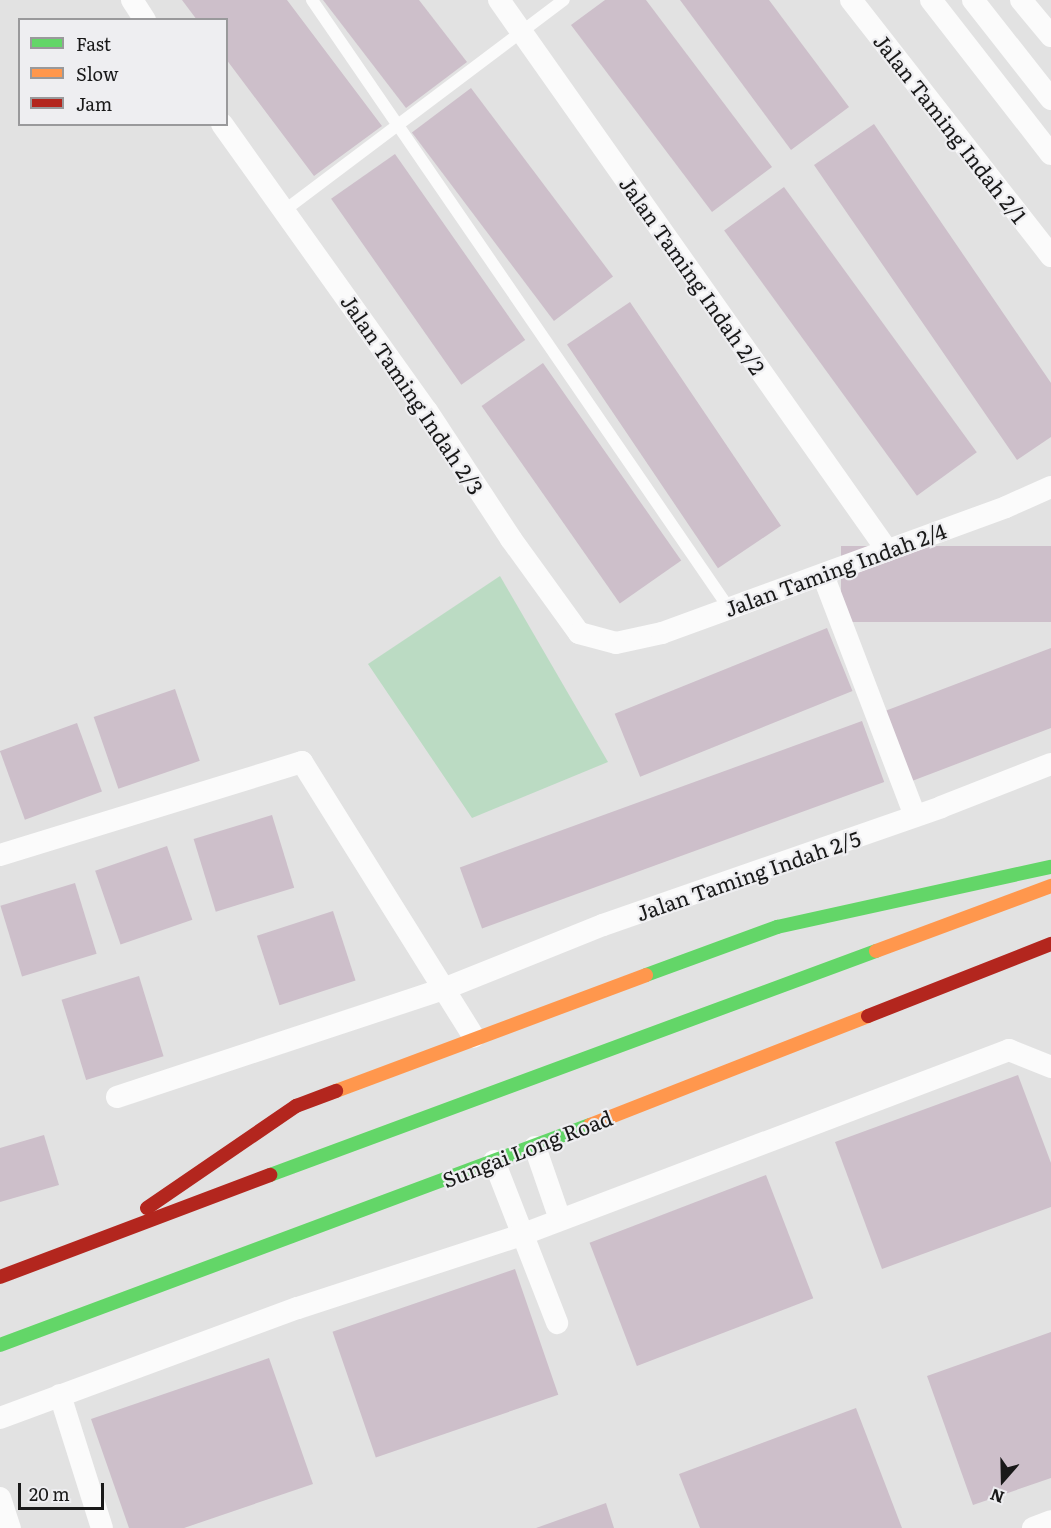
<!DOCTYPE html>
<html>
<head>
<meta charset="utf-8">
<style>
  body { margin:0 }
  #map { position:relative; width:1051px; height:1528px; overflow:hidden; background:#e2e2e2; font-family:Literata,serif }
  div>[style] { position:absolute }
  .green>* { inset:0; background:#bbdbc3 }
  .building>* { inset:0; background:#cdbfca; transform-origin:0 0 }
  .lane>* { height:12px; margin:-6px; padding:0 6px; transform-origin:6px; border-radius:6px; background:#fbfbfb }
  .street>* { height:22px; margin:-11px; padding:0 11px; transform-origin:11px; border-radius:11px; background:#fbfbfb }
  .fast>* { height:14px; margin:-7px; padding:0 7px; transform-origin:7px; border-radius:7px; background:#63d668 }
  .slow>* { height:14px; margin:-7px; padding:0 7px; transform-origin:7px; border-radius:7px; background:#ff974d }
  .jam>* { height:14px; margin:-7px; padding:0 7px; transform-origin:7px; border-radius:7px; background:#b3261e }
  span { translate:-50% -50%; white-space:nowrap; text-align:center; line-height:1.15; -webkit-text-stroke:4.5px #eeeef1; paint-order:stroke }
  .street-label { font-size:21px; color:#191919 }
  .legend { position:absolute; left:18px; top:18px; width:210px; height:108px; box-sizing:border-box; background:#eeeef1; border:2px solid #99999b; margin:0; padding:8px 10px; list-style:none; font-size:18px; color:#191919 }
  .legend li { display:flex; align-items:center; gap:12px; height:30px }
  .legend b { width:30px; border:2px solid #99999b }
  .north { position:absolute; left:973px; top:1450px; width:60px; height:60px; -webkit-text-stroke:4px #eeeef1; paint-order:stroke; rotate:200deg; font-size:16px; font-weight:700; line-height:24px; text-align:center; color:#191919 }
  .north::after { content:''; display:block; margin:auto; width:21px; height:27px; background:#191919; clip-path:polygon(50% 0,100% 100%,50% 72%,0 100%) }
  .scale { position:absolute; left:18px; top:1483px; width:86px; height:27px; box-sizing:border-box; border:3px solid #191919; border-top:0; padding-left:8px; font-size:18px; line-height:21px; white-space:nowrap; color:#191919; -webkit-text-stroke:4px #eeeef1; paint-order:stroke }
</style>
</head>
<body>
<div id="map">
  <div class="green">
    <div style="clip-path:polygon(500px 576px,608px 762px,472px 818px,368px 664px)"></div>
  </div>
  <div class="building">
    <div style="clip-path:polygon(182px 0,287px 0,382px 126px,314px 176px,226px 59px,226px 20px,197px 20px)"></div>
    <div style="clip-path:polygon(323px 0,419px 0,467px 62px,406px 108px)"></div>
    <div style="clip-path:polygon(605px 0,646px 0,772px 167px,712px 212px,571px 25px)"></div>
    <div style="clip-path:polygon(680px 0,769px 0,849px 107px,791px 150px)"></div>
    <div style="left:471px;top:88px;width:236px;height:74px;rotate:53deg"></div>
    <div style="clip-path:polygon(874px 124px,1051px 383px,1051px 437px,1017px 460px,814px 165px)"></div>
    <div style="left:395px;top:154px;width:227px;height:78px;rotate:55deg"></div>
    <div style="left:784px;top:187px;width:328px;height:74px;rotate:54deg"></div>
    <div style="left:630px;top:302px;width:270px;height:76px;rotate:56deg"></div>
    <div style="left:543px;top:363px;width:241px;height:75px;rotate:55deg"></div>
    <div style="left:1051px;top:546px;width:76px;height:210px;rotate:90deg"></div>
    <div style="left:827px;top:628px;width:68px;height:229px;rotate:68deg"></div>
    <div style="clip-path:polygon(1051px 648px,1051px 728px,912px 781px,885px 711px)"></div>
    <div style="left:175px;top:689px;width:76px;height:86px;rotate:71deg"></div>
    <div style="left:862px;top:721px;width:65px;height:428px;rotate:70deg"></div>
    <div style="left:77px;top:723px;width:73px;height:82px;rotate:70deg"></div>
    <div style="left:272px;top:815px;width:76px;height:82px;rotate:73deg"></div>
    <div style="left:167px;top:846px;width:78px;height:76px;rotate:71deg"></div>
    <div style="left:75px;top:883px;width:74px;height:78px;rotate:73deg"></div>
    <div style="left:333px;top:911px;width:73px;height:80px;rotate:72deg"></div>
    <div style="left:139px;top:976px;width:84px;height:81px;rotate:73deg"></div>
    <div style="clip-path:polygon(1018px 1075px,1051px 1163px,1051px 1207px,882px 1269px,835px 1142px)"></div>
    <div style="clip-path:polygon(44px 1135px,59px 1185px,0 1202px,0 1148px)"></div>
    <div style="left:766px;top:1175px;width:132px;height:189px;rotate:69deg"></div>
    <div style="left:515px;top:1269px;width:133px;height:193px;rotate:71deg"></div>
    <div style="clip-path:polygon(1051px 1332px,1051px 1478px,973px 1505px,927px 1376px)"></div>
    <div style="clip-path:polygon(269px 1358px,313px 1484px,184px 1528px,129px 1528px,91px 1419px)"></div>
    <div style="clip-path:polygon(856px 1408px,902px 1528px,700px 1528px,679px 1474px)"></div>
    <div style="clip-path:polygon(606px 1503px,614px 1528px,536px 1528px)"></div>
  </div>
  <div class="lane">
    <div style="left:312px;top:0;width:737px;rotate:55.56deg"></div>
    <div style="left:285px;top:210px;width:349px;rotate:-37deg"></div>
  </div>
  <div class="street">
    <div style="left:132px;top:0;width:24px;rotate:57deg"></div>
    <div style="left:499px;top:0;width:673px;rotate:54.8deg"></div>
    <div style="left:851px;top:0;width:325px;rotate:52deg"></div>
    <div style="left:931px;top:0;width:195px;rotate:52.1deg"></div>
    <div style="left:973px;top:0;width:126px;rotate:51.8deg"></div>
    <div style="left:1021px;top:0;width:47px;rotate:50.2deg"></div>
    <div style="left:222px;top:124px;width:353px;rotate:54.5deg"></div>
    <div style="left:427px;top:411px;width:153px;rotate:56.7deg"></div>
    <div style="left:511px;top:539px;width:116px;rotate:54.1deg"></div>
    <div style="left:579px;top:633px;width:38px;rotate:15deg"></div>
    <div style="left:616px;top:643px;width:47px;rotate:-12.3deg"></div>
    <div style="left:662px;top:633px;width:366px;rotate:-20.1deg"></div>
    <div style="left:1006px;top:507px;width:49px;rotate:-24deg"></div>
    <div style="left:823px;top:575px;width:258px;rotate:69.1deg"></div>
    <div style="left:0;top:855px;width:316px;rotate:-17.1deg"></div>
    <div style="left:302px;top:762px;width:324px;rotate:58deg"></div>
    <div style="left:117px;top:1097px;width:347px;rotate:-18.3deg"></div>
    <div style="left:446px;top:988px;width:169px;rotate:-21.9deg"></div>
    <div style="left:603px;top:925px;width:358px;rotate:-19.2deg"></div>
    <div style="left:941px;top:807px;width:118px;rotate:-21.4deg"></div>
    <div style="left:535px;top:1147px;width:76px;rotate:70.9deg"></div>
    <div style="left:494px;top:1161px;width:174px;rotate:68.7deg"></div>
    <div style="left:60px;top:1395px;width:139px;rotate:72.5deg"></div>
    <div style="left:0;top:1418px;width:318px;rotate:-20.3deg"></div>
    <div style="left:298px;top:1308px;width:235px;rotate:-18.1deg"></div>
    <div style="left:521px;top:1235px;width:522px;rotate:-20.76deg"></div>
    <div style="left:1009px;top:1050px;width:45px;rotate:22deg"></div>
    <div style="left:0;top:1498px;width:32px;rotate:72deg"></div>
    <div style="left:1033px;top:1528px;width:19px;rotate:-21deg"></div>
  </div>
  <div class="fast">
    <div style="left:646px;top:975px;width:140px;rotate:-20.1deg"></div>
    <div style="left:777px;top:927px;width:280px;rotate:-12.4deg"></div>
    <div style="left:270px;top:1175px;width:646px;rotate:-20.29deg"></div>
    <div style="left:0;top:1345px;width:630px;rotate:-20.45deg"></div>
  </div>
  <div class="slow">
    <div style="left:876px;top:951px;width:187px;rotate:-20.4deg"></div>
    <div style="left:336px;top:1091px;width:331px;rotate:-20.5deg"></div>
    <div style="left:590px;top:1125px;width:299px;rotate:-21.4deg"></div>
  </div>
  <div class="jam">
    <div style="left:868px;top:1016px;width:197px;rotate:-21.5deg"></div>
    <div style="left:147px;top:1208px;width:181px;rotate:-34.4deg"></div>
    <div style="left:296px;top:1106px;width:43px;rotate:-20.6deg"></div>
    <div style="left:0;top:1277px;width:289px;rotate:-20.7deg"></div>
  </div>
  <div class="street-label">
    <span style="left:951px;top:128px;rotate:52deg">Jalan Taming Indah 2/1</span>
    <span style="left:693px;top:275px;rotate:55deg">Jalan Taming Indah 2/2</span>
    <span style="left:413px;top:394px;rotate:56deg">Jalan Taming Indah 2/3</span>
    <span style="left:835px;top:569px;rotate:-20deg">Jalan Taming Indah 2/4</span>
    <span style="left:748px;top:875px;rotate:-19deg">Jalan Taming Indah 2/5</span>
    <span style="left:527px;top:1148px;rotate:-21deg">Sungai Long Road</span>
  </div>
  <ul class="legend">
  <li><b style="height:8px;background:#63d668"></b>Fast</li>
  <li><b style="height:8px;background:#ff974d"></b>Slow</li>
  <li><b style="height:8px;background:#b3261e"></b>Jam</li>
  </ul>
  <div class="north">N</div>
  <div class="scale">20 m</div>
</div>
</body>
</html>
